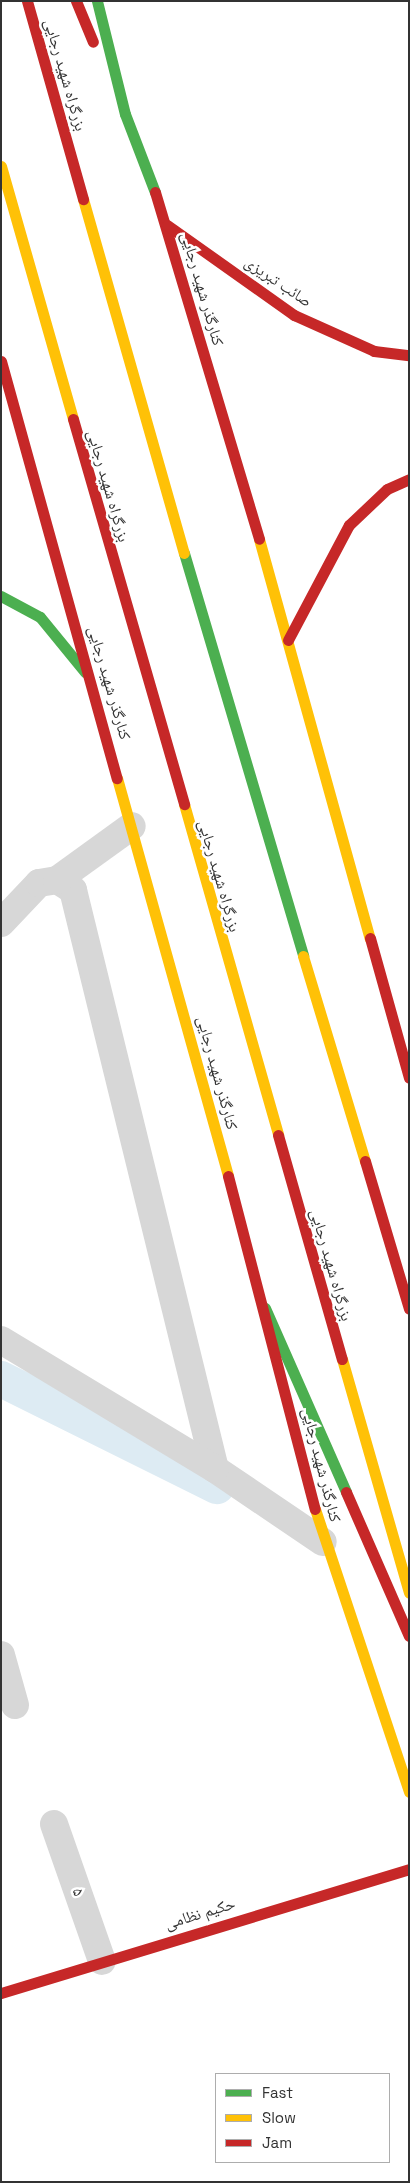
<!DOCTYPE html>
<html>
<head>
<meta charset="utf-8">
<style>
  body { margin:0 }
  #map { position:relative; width:410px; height:2183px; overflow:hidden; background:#fff; font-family:"Space Grotesk","Noto Naskh Arabic",sans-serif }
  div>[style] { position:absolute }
  .canal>* { height:36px; margin:-18px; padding:0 18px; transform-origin:18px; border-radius:18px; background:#ddebf3 }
  .street>* { height:28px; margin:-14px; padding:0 14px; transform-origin:14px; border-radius:14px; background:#d7d7d7 }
  .fast>* { height:11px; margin:-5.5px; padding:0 5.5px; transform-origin:5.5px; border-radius:5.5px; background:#4caf50 }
  .slow>* { height:11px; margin:-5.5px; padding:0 5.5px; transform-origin:5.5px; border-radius:5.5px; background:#ffc107 }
  .jam>* { height:11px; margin:-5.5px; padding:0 5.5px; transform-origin:5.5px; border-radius:5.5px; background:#c62828 }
  span { translate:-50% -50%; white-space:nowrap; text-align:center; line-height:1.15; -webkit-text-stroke:5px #fff; paint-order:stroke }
  .street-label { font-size:16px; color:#333 }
  .frame { position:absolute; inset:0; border:2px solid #333; pointer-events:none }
  .legend { position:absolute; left:215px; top:2073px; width:175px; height:90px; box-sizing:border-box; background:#fff; border:1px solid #adadad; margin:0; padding:6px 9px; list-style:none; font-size:15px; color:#333 }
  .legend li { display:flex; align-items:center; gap:10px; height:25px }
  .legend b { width:25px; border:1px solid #adadad }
</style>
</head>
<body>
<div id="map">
  <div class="canal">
    <div style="left:1px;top:1379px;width:241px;rotate:26.4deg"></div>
  </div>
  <div class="street">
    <div style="left:57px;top:880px;width:19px;rotate:32deg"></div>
    <div style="left:73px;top:890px;width:596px;rotate:76.22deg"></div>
    <div style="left:215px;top:1469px;width:130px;rotate:34.1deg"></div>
    <div style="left:1px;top:923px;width:55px;rotate:-46.5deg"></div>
    <div style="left:39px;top:883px;width:18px;rotate:-9deg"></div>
    <div style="left:57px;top:880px;width:92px;rotate:-35.8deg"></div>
    <div style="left:1px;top:1340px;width:250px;rotate:31.1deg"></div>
    <div style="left:1px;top:1655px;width:52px;rotate:74.4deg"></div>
    <div style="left:54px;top:1824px;width:145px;rotate:70.7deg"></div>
  </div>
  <div class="fast">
    <div style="left:97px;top:1px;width:116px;rotate:76.1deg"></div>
    <div style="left:125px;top:114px;width:84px;rotate:69deg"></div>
    <div style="left:184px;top:553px;width:420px;rotate:73.5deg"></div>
    <div style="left:1px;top:596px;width:44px;rotate:28.3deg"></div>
    <div style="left:40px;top:617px;width:71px;rotate:50.7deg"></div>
    <div style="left:265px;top:1308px;width:201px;rotate:66.2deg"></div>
  </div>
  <div class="slow">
    <div style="left:1px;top:166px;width:263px;rotate:74.1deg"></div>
    <div style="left:83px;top:199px;width:368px;rotate:74.1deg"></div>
    <div style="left:259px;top:539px;width:414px;rotate:74.5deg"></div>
    <div style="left:117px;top:778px;width:413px;rotate:74.4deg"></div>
    <div style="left:184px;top:804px;width:344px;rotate:74.1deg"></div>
    <div style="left:303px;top:956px;width:214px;rotate:73.2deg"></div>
    <div style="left:342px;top:1359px;width:243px;rotate:74deg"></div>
    <div style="left:315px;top:1509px;width:298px;rotate:71.6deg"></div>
  </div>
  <div class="jam">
    <div style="left:27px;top:1px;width:206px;rotate:74.2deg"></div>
    <div style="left:76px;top:1px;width:44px;rotate:67.5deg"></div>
    <div style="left:155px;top:192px;width:362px;rotate:73.3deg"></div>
    <div style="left:167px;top:225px;width:156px;rotate:35.3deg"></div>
    <div style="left:294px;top:315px;width:88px;rotate:24.2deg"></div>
    <div style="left:374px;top:351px;width:35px;rotate:7deg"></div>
    <div style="left:1px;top:361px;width:433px;rotate:74.5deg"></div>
    <div style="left:73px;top:419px;width:401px;rotate:73.9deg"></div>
    <div style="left:288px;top:640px;width:130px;rotate:-62.1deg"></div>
    <div style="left:349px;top:525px;width:52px;rotate:-43.5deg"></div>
    <div style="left:387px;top:489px;width:24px;rotate:-24deg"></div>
    <div style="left:370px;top:938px;width:145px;rotate:74.4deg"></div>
    <div style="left:278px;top:1135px;width:233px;rotate:74.1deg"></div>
    <div style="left:365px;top:1161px;width:154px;rotate:73.4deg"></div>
    <div style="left:228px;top:1176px;width:344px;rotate:75.4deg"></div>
    <div style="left:346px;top:1492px;width:157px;rotate:66.4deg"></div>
    <div style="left:1px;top:1993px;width:426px;rotate:-16.9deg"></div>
  </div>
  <div class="street-label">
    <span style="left:65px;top:75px;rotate:74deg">بزرگراه شهید رجایی</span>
    <span style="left:278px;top:282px;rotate:34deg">صائب تبریزی</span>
    <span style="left:202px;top:289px;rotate:74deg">کنارگذر شهید رجایی</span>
    <span style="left:108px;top:486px;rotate:74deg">بزرگراه شهید رجایی</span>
    <span style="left:109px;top:683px;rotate:74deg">کنارگذر شهید رجایی</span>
    <span style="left:219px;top:876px;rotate:74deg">بزرگراه شهید رجایی</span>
    <span style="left:217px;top:1073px;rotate:75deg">کنارگذر شهید رجایی</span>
    <span style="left:331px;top:1265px;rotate:74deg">بزرگراه شهید رجایی</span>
    <span style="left:321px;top:1465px;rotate:76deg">کنارگذر شهید رجایی</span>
    <span style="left:78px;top:1892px;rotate:71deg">۵</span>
    <span style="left:200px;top:1914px;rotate:-17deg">حکیم نظامی</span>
  </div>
  <div class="frame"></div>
  <ul class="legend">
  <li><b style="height:6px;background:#4caf50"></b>Fast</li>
  <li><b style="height:6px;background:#ffc107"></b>Slow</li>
  <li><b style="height:6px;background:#c62828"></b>Jam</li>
  </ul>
</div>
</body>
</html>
